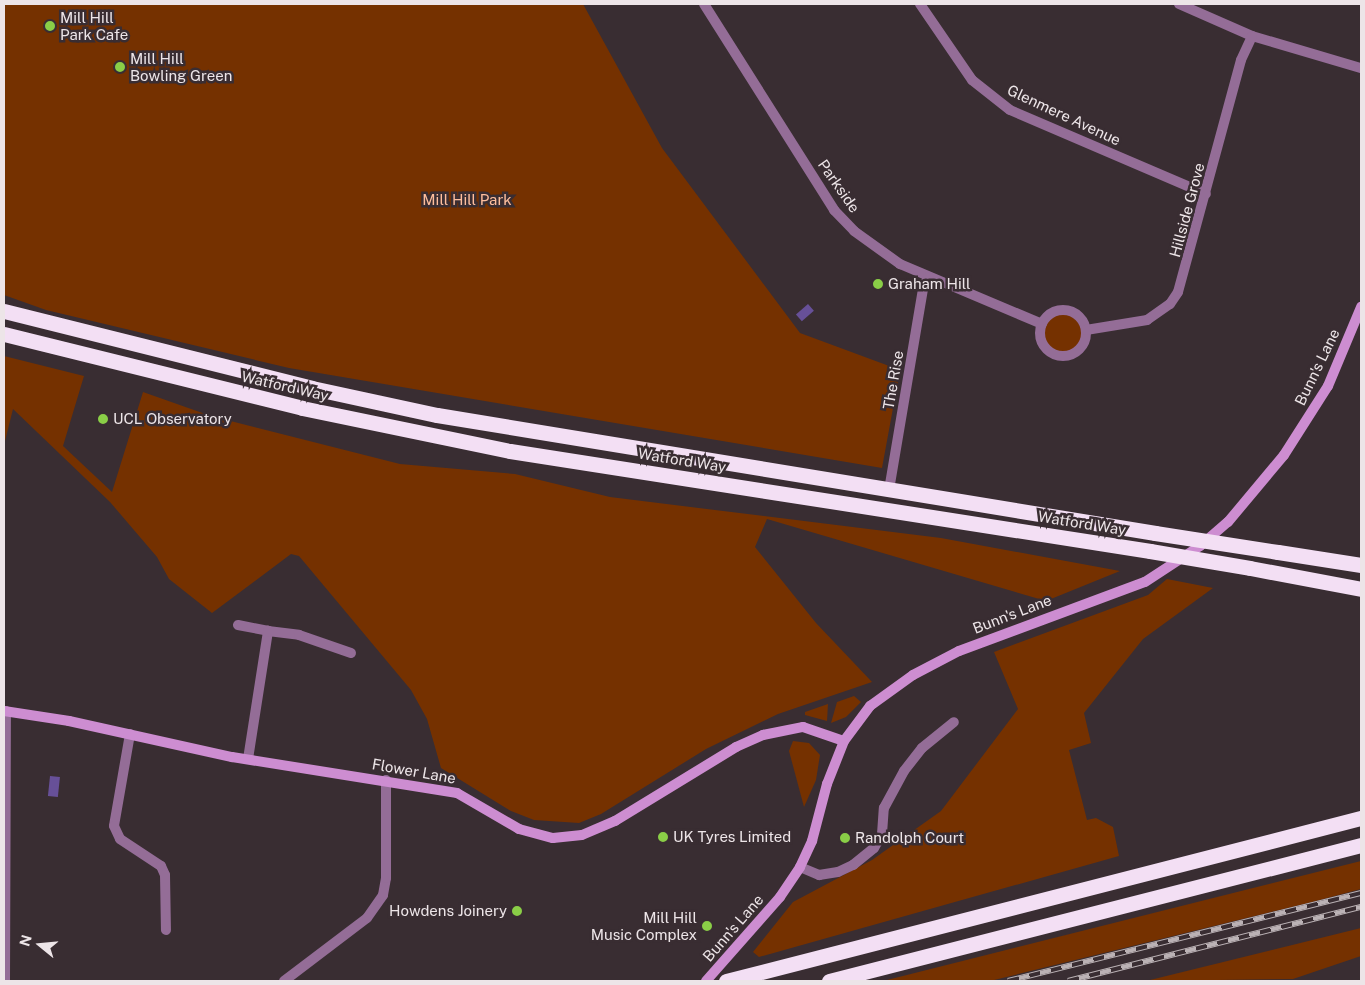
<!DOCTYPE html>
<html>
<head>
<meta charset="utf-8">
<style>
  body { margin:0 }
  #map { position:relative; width:1365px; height:985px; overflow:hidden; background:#392d32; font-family:"Public Sans",sans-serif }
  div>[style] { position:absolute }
  .green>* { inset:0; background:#753100 }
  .round { border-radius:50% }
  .water>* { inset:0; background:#675098; transform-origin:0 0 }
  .street>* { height:10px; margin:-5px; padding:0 5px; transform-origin:5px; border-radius:5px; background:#946d97 }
  .street>.ring { margin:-5px; padding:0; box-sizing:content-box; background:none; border:10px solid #946d97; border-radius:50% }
  .secondary>* { height:10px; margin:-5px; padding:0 5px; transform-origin:5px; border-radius:5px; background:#cd8dd1 }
  .highway>* { height:15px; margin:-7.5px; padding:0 7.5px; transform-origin:7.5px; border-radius:7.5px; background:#f3dff4 }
  .rail>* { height:5.5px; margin-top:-2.75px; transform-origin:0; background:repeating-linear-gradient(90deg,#392d32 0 11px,#bbb2b5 0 22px); box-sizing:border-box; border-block:1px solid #bbb2b5 }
  .highway-bridge>* { height:15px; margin:-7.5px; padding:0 7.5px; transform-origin:7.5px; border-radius:7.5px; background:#f3dff4 }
  .dots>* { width:14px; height:14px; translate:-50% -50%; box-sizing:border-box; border:2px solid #392d32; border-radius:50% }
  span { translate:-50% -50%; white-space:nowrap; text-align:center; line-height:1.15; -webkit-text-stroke:5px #392d32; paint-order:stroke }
  .poi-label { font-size:15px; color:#ede5e8 }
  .left { translate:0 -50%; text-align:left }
  .right { translate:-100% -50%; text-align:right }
  .street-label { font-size:15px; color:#ede5e8 }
  .park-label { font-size:15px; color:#febe9d }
  .frame { position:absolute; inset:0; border:5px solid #ede5e8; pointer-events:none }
  .north { position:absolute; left:15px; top:920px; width:50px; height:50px; -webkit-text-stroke:4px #392d32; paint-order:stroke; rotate:287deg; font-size:14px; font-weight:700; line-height:20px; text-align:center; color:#ede5e8 }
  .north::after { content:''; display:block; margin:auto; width:18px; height:22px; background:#ede5e8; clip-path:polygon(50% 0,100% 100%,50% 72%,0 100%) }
</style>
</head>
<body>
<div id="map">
  <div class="green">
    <div style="clip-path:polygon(4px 4px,583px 4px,662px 148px,800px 333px,900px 370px,882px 468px,289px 368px,46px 310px,4px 295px)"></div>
    <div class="round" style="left:1044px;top:314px;width:38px;height:38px"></div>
    <div style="clip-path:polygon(4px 356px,84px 376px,63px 446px,112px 492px,143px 392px,211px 416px,400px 464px,515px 474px,610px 497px,941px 538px,1120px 571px,1046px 601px,767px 519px,755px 547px,816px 623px,872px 682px,778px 714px,706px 749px,601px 814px,579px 823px,534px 820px,511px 811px,441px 768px,427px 719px,411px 690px,299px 556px,291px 554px,212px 613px,169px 579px,157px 557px,110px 502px,13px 409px,4px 445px)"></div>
    <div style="clip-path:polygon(1167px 579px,1213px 588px,1143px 639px,1084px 713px,1091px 743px,1069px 750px,1087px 820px,1096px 818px,1113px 827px,1119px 856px,759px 957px,753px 952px,793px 902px,872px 860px,941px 811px,1018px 709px,994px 652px,1148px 595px)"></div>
    <div style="clip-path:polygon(854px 696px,861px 702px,846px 717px,831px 723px,837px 702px)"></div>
    <div style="clip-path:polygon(828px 704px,827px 721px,805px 715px,805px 712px)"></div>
    <div style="clip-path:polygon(793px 741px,809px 743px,820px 755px,816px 780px,804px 807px,789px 751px)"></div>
    <div style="clip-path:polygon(1361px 861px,1361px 889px,1312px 902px,990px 981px,883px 981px)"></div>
    <div style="clip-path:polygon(1361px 928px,1361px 956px,1293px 979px,1146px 981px)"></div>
  </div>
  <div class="water">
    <div style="left:808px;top:304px;width:9px;height:16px;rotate:49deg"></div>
    <div style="left:50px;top:776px;width:10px;height:20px;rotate:6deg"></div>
  </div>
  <div class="street">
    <div style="left:704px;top:4px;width:244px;rotate:57.7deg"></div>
    <div style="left:834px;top:210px;width:29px;rotate:46deg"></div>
    <div style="left:854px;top:231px;width:57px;rotate:35.7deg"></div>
    <div style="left:900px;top:264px;width:154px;rotate:22.9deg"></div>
    <div style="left:920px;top:4px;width:92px;rotate:55.6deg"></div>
    <div style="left:972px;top:80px;width:48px;rotate:38.3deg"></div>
    <div style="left:1010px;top:110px;width:213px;rotate:23.2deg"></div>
    <div style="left:1179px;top:4px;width:80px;rotate:23.7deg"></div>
    <div style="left:1252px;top:36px;width:114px;rotate:16.4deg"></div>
    <div class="ring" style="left:1040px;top:310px;width:36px;height:36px"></div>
    <div style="left:1086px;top:330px;width:62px;rotate:-9.3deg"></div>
    <div style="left:1147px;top:320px;width:28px;rotate:-35deg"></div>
    <div style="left:1170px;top:304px;width:14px;rotate:-56deg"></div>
    <div style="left:1178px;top:292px;width:240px;rotate:-74.8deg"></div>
    <div style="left:1241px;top:60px;width:26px;rotate:-65deg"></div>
    <div style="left:889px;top:490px;width:204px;rotate:-80.4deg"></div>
    <div style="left:923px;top:289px;width:13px;rotate:-67deg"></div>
    <div style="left:238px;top:625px;width:31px;rotate:11deg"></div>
    <div style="left:130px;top:734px;width:93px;rotate:99.9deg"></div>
    <div style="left:114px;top:826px;width:14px;rotate:65deg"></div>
    <div style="left:120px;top:839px;width:49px;rotate:33.4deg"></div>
    <div style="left:161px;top:866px;width:10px;rotate:66deg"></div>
    <div style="left:165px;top:875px;width:55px;rotate:89deg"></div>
    <div style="left:248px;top:759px;width:130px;rotate:-81.1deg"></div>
    <div style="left:268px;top:631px;width:31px;rotate:7deg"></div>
    <div style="left:299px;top:635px;width:55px;rotate:19.1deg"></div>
    <div style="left:800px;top:867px;width:21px;rotate:23deg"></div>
    <div style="left:819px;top:875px;width:19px;rotate:-9deg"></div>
    <div style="left:838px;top:872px;width:17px;rotate:-25deg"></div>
    <div style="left:853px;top:865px;width:27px;rotate:-39deg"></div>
    <div style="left:874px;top:848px;width:16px;rotate:-60deg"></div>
    <div style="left:882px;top:834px;width:26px;rotate:-86deg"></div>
    <div style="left:884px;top:808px;width:42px;rotate:-61.6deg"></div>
    <div style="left:904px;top:771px;width:29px;rotate:-52deg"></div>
    <div style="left:922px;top:748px;width:41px;rotate:-39.1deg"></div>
    <div style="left:5px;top:981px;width:270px;rotate:-89.8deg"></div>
    <div style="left:284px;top:981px;width:104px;rotate:-37.2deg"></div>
    <div style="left:367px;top:918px;width:28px;rotate:-55deg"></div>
    <div style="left:383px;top:895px;width:17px;rotate:-80deg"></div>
    <div style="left:386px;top:878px;width:98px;rotate:-90deg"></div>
  </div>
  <div class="secondary">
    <div style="left:4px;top:711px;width:66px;rotate:8.7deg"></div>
    <div style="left:69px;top:721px;width:167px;rotate:12.5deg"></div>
    <div style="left:232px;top:757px;width:228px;rotate:9.1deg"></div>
    <div style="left:457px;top:793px;width:72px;rotate:30.1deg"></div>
    <div style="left:519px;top:829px;width:35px;rotate:15deg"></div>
    <div style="left:553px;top:838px;width:29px;rotate:-6deg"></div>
    <div style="left:582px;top:835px;width:36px;rotate:-23deg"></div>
    <div style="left:615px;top:821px;width:142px;rotate:-31.4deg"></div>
    <div style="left:736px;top:747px;width:30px;rotate:-24deg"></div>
    <div style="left:763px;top:735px;width:41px;rotate:-11.3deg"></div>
    <div style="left:803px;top:727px;width:43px;rotate:18.9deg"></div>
    <div style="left:706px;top:981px;width:112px;rotate:-48.6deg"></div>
    <div style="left:780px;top:897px;width:36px;rotate:-56deg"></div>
    <div style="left:800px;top:867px;width:29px;rotate:-65deg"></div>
    <div style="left:812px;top:841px;width:59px;rotate:-75.3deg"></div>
    <div style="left:827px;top:784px;width:46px;rotate:-68.4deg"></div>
    <div style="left:844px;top:741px;width:44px;rotate:-53.4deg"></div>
    <div style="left:870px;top:706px;width:53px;rotate:-35.8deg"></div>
    <div style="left:913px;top:675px;width:52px;rotate:-27.6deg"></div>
    <div style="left:959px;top:651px;width:198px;rotate:-20.4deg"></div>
    <div style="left:1145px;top:582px;width:66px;rotate:-33.2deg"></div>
    <div style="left:1200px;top:546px;width:37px;rotate:-41deg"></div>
    <div style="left:1228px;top:522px;width:87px;rotate:-50.1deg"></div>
    <div style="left:1284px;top:455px;width:82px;rotate:-57.5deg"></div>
    <div style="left:1328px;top:386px;width:86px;rotate:-67.3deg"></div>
  </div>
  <div class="highway">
    <div style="left:4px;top:311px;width:317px;rotate:14deg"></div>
    <div style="left:312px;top:388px;width:128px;rotate:12.2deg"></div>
    <div style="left:437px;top:415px;width:728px;rotate:9.33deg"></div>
    <div style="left:4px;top:334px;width:307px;rotate:13.9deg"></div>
    <div style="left:302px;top:408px;width:212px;rotate:11.7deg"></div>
    <div style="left:510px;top:451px;width:648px;rotate:8.88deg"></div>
    <div style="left:1278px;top:552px;width:84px;rotate:8.9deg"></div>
    <div style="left:1250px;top:568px;width:113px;rotate:10.7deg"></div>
    <div style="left:726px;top:981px;width:656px;rotate:-14.4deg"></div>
    <div style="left:829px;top:981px;width:549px;rotate:-14.34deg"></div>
  </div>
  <div class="rail">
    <div style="left:1008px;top:981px;width:364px;rotate:-14deg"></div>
    <div style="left:1068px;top:981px;width:302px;rotate:-14.2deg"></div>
  </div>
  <div class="highway-bridge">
    <div style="left:1155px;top:533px;width:124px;rotate:8.8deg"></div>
    <div style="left:1150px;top:551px;width:101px;rotate:9.6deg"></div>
  </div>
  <div class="dots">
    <div style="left:50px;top:26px;background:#8ace47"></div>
    <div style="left:120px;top:67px;background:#8ace47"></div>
    <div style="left:878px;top:284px;background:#8ace47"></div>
    <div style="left:103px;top:419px;background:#8ace47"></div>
    <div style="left:663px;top:837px;background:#8ace47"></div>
    <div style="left:845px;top:838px;background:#8ace47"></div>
    <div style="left:517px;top:911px;background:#8ace47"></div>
    <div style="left:707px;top:926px;background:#8ace47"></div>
  </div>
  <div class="poi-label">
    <span class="left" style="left:60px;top:26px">Mill Hill<br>Park Cafe</span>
    <span class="left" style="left:130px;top:67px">Mill Hill<br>Bowling Green</span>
    <span class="left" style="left:888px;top:284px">Graham Hill</span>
    <span class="left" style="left:113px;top:419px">UCL Observatory</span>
    <span class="left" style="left:673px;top:837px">UK Tyres Limited</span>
    <span class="left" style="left:855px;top:838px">Randolph Court</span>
    <span class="right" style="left:507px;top:911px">Howdens Joinery</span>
    <span class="right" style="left:697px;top:926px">Mill Hill<br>Music Complex</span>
  </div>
  <div class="street-label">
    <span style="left:1064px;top:115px;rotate:25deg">Glenmere Avenue</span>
    <span style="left:839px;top:186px;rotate:55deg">Parkside</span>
    <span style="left:1187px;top:210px;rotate:-75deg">Hillside Grove</span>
    <span style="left:1317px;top:367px;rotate:-64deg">Bunn's Lane</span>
    <span style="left:893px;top:380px;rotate:-80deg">The Rise</span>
    <span style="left:285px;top:386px;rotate:13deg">Watford Way</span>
    <span style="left:682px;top:460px;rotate:9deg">Watford Way</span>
    <span style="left:1082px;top:523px;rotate:9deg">Watford Way</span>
    <span style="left:1012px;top:614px;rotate:-21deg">Bunn's Lane</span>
    <span style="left:414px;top:771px;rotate:10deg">Flower Lane</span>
    <span style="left:733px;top:928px;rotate:-49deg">Bunn's Lane</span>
  </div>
  <div class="park-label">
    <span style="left:467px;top:200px">Mill Hill Park</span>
  </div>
  <div class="frame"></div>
  <div class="north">N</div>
</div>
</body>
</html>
